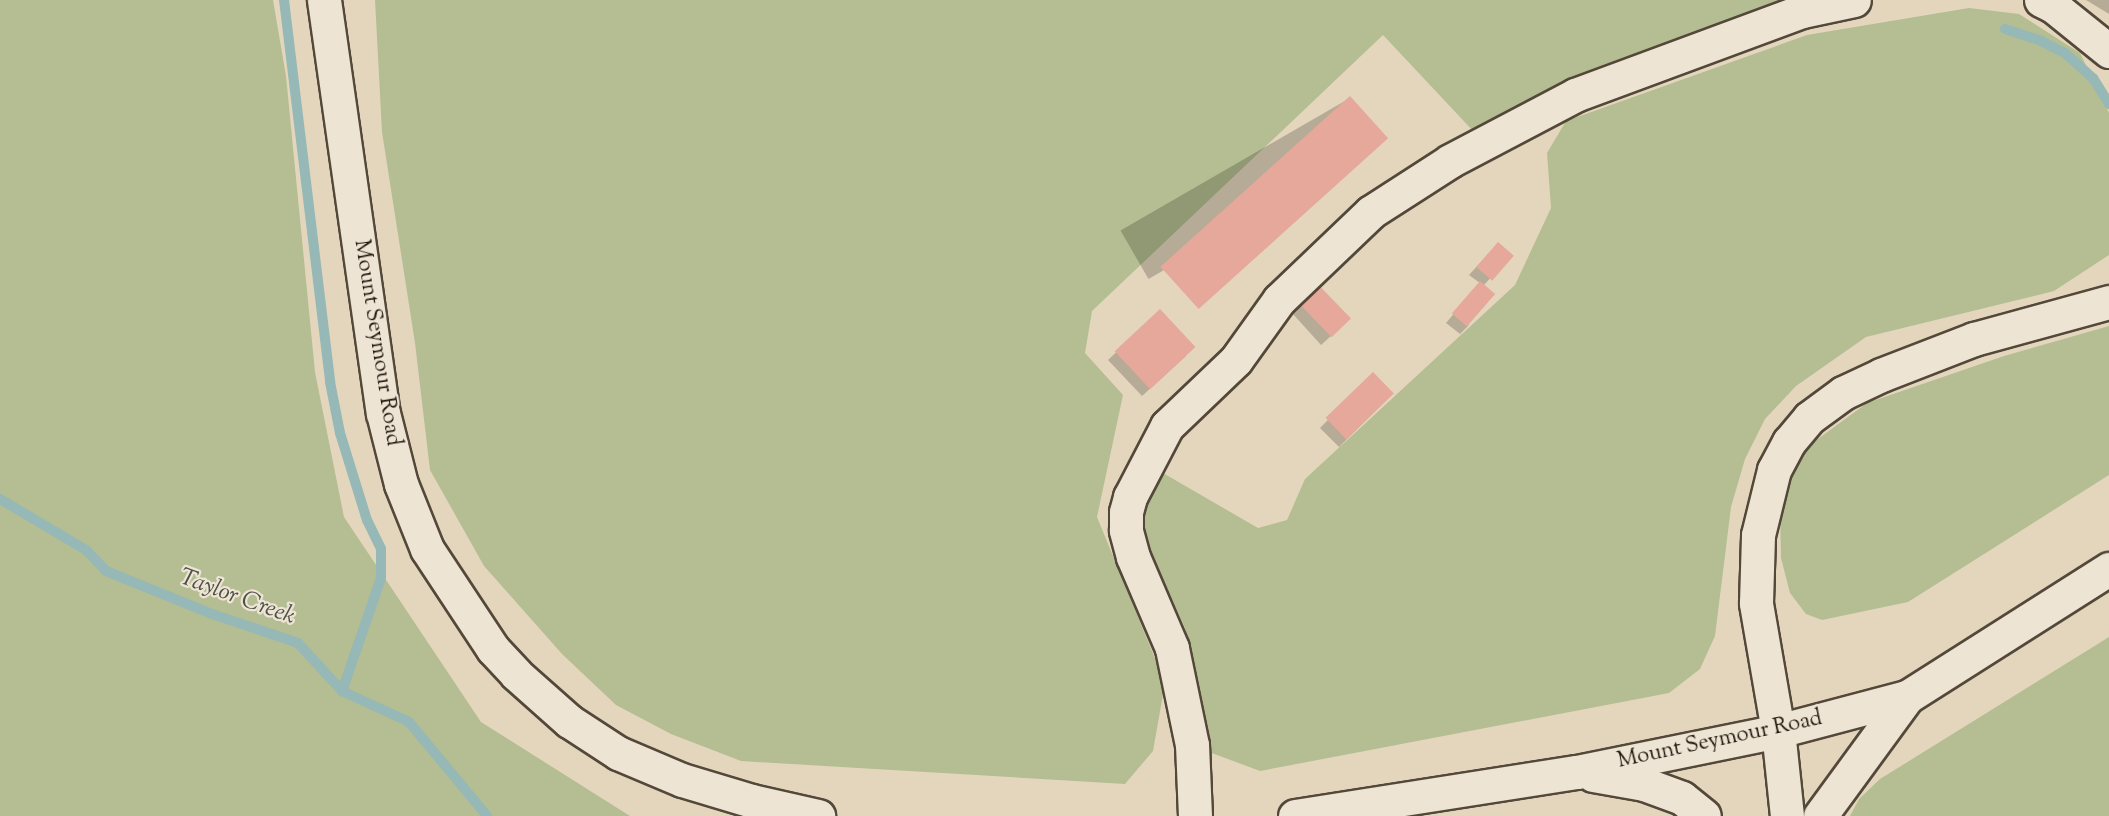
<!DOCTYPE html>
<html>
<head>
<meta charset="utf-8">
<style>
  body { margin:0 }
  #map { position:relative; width:2109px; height:816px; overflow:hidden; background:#e4d6bd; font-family:"Sorts Mill Goudy",serif }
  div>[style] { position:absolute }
  .green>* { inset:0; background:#b4be92 }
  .shadow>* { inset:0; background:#0003; transform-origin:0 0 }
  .stream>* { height:10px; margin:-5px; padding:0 5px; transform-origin:5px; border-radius:5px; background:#96b8b6 }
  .building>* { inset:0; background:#e5a89a; transform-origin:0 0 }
  .roads { filter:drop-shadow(2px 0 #534839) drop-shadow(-2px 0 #534839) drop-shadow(0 2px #534839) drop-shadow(0 -2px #534839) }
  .minor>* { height:33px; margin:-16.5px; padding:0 16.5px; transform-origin:16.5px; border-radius:16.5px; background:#ede4d4 }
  span { translate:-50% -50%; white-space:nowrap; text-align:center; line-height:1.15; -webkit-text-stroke:4.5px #ede4d4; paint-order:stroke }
  .street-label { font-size:22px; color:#23180d }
  .water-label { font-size:24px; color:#4b5048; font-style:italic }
</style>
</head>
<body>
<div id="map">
  <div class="green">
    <div style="clip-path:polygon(0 0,273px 0,286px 76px,315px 372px,344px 517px,481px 722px,630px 816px,0 816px)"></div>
    <div style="clip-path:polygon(375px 0,1786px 0,1475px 133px,1383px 35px,1092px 311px,1085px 353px,1123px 395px,1097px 517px,1165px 683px,1153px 751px,1125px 784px,741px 761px,671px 734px,616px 705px,562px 654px,484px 566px,430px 470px,415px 343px,382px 132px)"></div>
    <div style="clip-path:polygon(1969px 8px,2019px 14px,2080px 53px,2109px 113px,2109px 255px,2054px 291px,1866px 337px,1796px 386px,1765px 419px,1745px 459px,1731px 507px,1715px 636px,1700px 669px,1669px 693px,1260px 771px,1209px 752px,1185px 628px,1136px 518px,1163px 473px,1258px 528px,1287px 520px,1305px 479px,1515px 285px,1551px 208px,1547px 153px,1566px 121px,1807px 35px)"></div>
    <div style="clip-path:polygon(2109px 326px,2109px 475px,1908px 602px,1822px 620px,1806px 614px,1790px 593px,1781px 558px,1780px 507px,1793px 467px,1807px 447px,1867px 403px,2004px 356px)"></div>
    <div style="clip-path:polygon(2109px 637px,2109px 816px,1850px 816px,1859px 799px,1880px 779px)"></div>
  </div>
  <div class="shadow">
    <div style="clip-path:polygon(2086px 0,2109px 0,2109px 14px)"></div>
    <div style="left:1350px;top:98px;width:56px;height:265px;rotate:60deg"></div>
    <div style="clip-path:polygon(1490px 252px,1511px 256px,1483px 286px,1468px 326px,1460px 334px,1446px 323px,1480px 283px,1469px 275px)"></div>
    <div style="clip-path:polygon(1291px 295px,1341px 327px,1321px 345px,1283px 303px)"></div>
    <div style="clip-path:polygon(1160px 311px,1186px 356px,1142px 396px,1108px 360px)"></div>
    <div style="left:1373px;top:375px;width:27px;height:75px;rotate:45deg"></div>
  </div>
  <div class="stream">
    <div style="left:284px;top:0;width:385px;rotate:83.1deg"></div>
    <div style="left:330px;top:382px;width:52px;rotate:78.9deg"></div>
    <div style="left:340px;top:433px;width:91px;rotate:72.8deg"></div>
    <div style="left:367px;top:520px;width:32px;rotate:64deg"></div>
    <div style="left:381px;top:549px;width:29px;rotate:90deg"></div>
    <div style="left:381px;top:578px;width:120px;rotate:109deg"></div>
    <div style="left:2005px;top:29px;width:38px;rotate:18deg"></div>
    <div style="left:2041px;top:41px;width:27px;rotate:27deg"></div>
    <div style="left:2065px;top:53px;width:38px;rotate:42deg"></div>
    <div style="left:2093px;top:78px;width:31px;rotate:58deg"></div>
    <div style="left:0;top:499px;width:100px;rotate:30.7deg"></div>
    <div style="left:86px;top:550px;width:29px;rotate:46deg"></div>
    <div style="left:106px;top:571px;width:114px;rotate:22.1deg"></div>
    <div style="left:212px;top:614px;width:91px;rotate:18.6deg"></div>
    <div style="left:298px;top:643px;width:65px;rotate:47.5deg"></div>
    <div style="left:342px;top:691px;width:74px;rotate:24.8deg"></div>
    <div style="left:409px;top:722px;width:122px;rotate:50.3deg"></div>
  </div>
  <div class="building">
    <div style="left:1350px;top:96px;width:57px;height:255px;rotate:48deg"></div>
    <div style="left:1498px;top:242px;width:21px;height:33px;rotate:41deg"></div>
    <div style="left:1310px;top:276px;width:59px;height:27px;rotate:46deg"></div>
    <div style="left:1480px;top:281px;width:20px;height:43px;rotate:41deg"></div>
    <div style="left:1160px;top:309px;width:52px;height:62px;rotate:47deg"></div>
    <div style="left:1373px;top:372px;width:30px;height:66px;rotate:46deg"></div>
  </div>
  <div class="roads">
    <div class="minor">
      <div style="left:324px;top:0;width:417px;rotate:81.9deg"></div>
      <div style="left:383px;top:413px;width:73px;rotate:75.8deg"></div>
      <div style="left:401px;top:484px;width:70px;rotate:68.2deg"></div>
      <div style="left:427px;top:549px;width:120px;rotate:56.6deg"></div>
      <div style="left:493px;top:649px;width:34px;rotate:47deg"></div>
      <div style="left:516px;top:674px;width:71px;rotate:41.6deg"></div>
      <div style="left:569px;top:721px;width:59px;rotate:33.1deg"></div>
      <div style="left:618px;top:753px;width:69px;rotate:22.9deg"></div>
      <div style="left:682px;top:780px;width:73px;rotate:16.7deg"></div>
      <div style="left:752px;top:801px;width:68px;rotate:12.8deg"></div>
      <div style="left:2041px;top:0;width:13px;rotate:27deg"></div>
      <div style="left:2053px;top:6px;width:72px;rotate:38.8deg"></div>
      <div style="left:1593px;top:775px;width:52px;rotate:10deg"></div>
      <div style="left:1644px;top:784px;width:40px;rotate:20.2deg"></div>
      <div style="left:1682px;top:798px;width:28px;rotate:39deg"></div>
      <div style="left:1195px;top:816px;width:71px;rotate:-92.4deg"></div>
      <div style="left:1192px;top:745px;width:99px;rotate:-101.7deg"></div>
      <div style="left:1172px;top:648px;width:99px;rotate:-113.2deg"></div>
      <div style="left:1133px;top:557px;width:28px;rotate:-105deg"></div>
      <div style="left:1126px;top:530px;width:18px;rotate:-90deg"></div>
      <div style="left:1126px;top:512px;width:16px;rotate:-75deg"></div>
      <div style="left:1130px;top:497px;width:80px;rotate:-62.5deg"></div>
      <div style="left:1167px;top:426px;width:95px;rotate:-43.7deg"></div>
      <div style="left:1236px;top:360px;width:74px;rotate:-54.4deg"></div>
      <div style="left:1279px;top:300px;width:127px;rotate:-43.7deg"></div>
      <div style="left:1371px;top:212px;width:94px;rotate:-32.8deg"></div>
      <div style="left:1450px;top:161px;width:141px;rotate:-27.8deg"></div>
      <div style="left:1575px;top:95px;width:242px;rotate:-20.3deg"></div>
      <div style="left:1802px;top:11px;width:53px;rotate:-11.9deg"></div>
      <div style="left:1295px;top:816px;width:285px;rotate:-8.9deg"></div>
      <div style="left:1577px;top:772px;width:205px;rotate:-11.5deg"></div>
      <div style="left:1778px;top:731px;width:133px;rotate:-14.8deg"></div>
      <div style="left:1907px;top:697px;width:239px;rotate:-32.4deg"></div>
      <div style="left:1787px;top:816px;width:85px;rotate:-96deg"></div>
      <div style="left:1778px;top:731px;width:130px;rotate:-99.8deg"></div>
      <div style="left:1756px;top:603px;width:68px;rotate:-88.3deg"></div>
      <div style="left:1758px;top:535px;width:67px;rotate:-76.2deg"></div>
      <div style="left:1774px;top:470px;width:32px;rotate:-62deg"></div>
      <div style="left:1789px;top:442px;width:31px;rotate:-50deg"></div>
      <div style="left:1809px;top:418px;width:42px;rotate:-36.3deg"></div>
      <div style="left:1843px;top:393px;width:42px;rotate:-25.3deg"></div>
      <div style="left:1881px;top:375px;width:100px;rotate:-21.2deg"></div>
      <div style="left:1974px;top:339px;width:140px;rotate:-15.3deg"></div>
      <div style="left:1820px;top:816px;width:147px;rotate:-53.8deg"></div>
    </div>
  </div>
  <div class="street-label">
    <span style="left:376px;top:343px;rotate:81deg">Mount Seymour Road</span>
    <span style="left:1720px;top:741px;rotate:-12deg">Mount Seymour Road</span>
  </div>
  <div class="water-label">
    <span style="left:237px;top:598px;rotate:20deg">Taylor Creek</span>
  </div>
</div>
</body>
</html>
